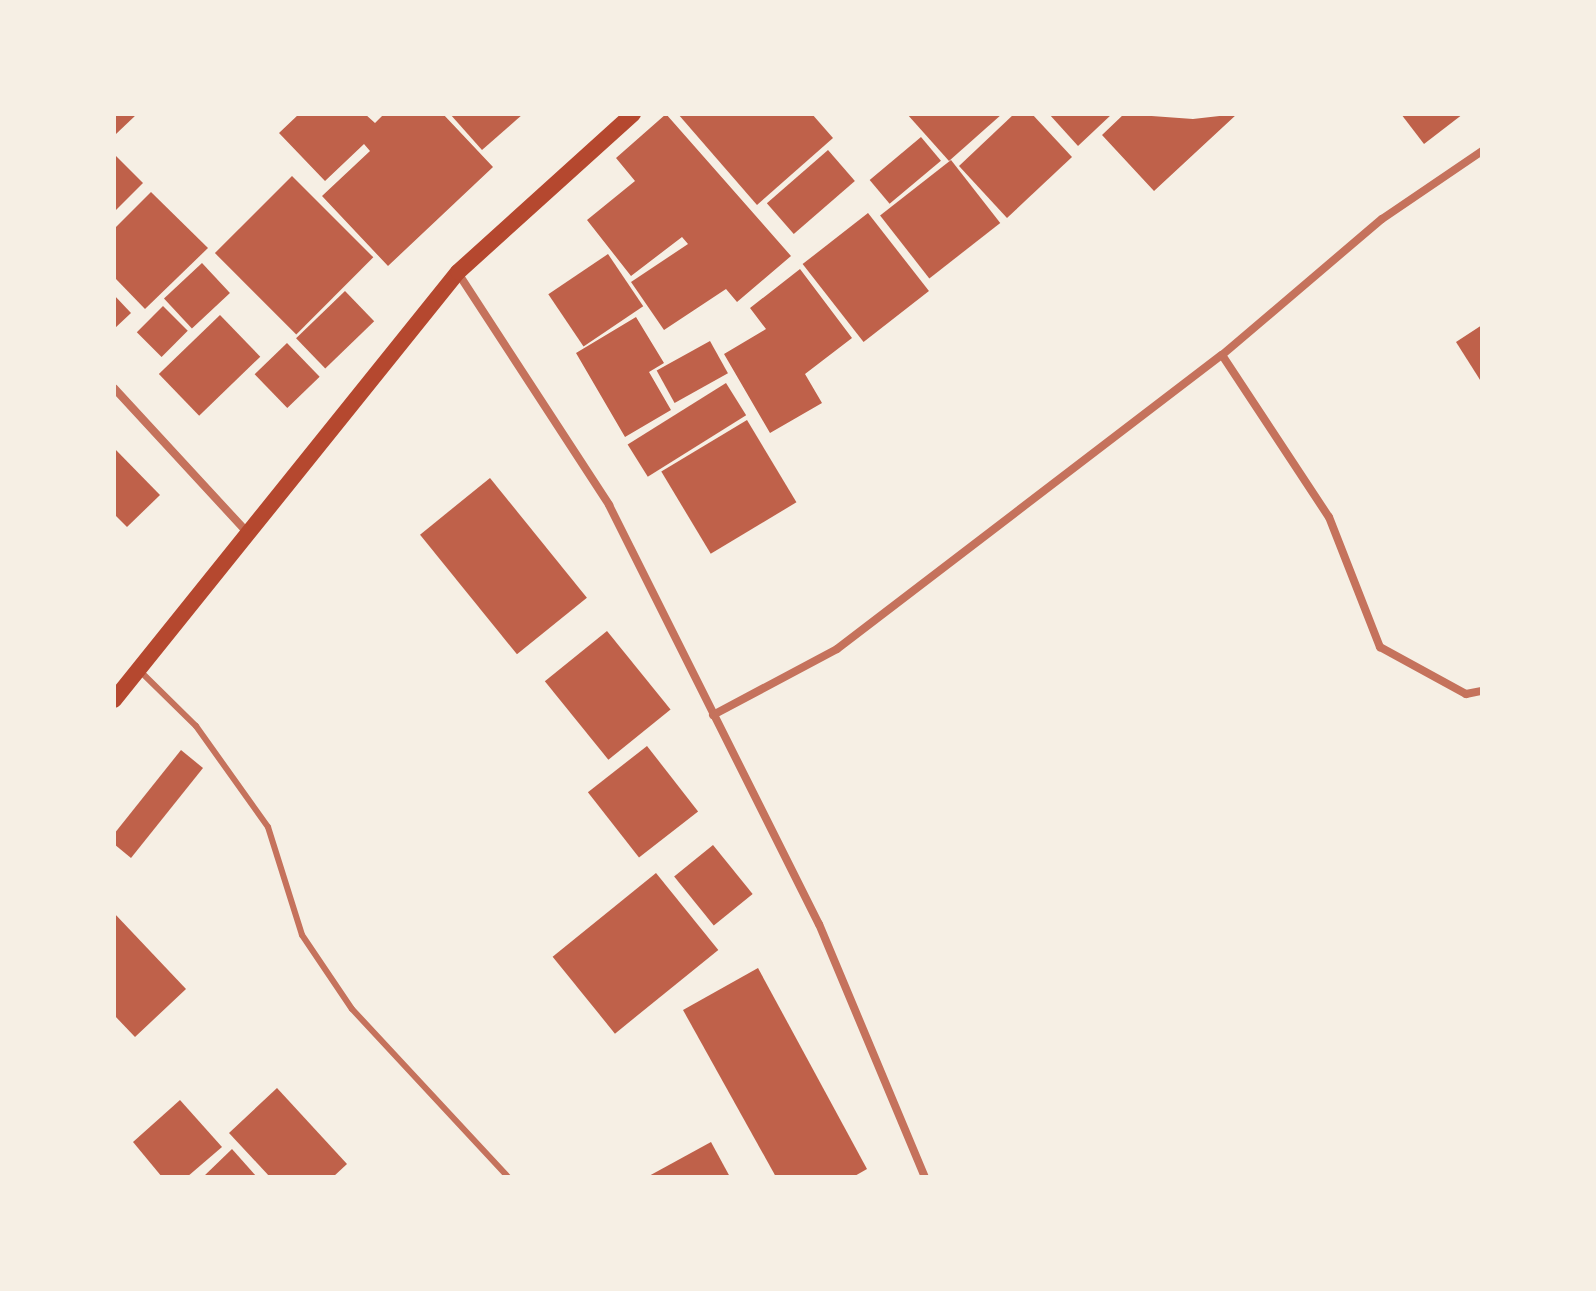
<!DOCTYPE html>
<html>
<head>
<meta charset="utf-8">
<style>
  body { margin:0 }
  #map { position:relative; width:1596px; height:1291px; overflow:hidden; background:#f6efe4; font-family:"IBM Plex Sans",sans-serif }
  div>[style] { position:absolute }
  .building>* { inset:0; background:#bf614a; transform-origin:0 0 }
  .service>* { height:6px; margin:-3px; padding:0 3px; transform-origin:3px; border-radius:3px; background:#c5725c }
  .minor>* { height:8px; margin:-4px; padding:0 4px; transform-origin:4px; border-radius:4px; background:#c5725c }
  .secondary>* { height:16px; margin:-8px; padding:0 8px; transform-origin:8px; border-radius:8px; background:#b5482f }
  span { translate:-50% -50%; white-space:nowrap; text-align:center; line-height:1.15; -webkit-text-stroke:8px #f6efe4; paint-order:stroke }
  .frame { position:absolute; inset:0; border:116px solid #f6efe4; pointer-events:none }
</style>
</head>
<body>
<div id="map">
  <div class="building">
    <div style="clip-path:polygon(114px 114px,137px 114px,116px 134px)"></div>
    <div style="clip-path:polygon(299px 114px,365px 114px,375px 123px,384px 114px,443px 114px,493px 167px,388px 266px,322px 196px,370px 151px,364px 144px,325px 181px,279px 133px)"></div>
    <div style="clip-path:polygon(450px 114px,523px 114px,482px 150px)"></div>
    <div style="clip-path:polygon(666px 114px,791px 256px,737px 302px,726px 289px,664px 330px,631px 282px,688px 244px,682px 237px,631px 276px,587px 220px,635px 181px,616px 158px)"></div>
    <div style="clip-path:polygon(678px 114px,812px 114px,833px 138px,757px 205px)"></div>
    <div style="clip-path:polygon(907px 114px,1002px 114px,949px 161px)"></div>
    <div style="clip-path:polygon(1014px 114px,1032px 114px,1072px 157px,1007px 218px,959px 166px)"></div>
    <div style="clip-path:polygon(1049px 114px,1112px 114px,1078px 146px)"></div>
    <div style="clip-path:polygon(1124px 114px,1193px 119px,1237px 114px,1154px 191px,1102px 135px)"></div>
    <div style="clip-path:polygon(1401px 114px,1463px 114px,1424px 144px)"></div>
    <div style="left:921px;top:137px;width:31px;height:67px;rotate:50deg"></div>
    <div style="left:828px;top:150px;width:41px;height:81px;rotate:49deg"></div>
    <div style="clip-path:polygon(114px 154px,143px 183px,114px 212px)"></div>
    <div style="left:951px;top:160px;width:80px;height:90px;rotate:52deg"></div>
    <div style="left:292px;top:176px;width:115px;height:109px;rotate:45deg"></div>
    <div style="clip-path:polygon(151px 192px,208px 248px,145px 309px,114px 277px,114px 229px)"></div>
    <div style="left:868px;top:213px;width:99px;height:83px;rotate:52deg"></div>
    <div style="left:608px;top:254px;width:63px;height:72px;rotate:56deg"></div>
    <div style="left:202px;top:263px;width:41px;height:52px;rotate:47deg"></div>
    <div style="clip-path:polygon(800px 269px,852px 338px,805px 374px,822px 403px,770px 433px,724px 354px,766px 329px,750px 308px)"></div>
    <div style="left:345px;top:291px;width:42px;height:68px;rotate:46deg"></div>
    <div style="clip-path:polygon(114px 295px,131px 313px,114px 329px)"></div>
    <div style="left:163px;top:306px;width:35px;height:37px;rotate:45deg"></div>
    <div style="left:220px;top:315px;width:58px;height:85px;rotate:46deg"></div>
    <div style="clip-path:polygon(636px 317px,664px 363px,649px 372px,671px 410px,625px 437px,576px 353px)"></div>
    <div style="clip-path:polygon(1482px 325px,1482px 383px,1456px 342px)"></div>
    <div style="left:710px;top:341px;width:37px;height:61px;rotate:61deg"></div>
    <div style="left:287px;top:343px;width:47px;height:45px;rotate:46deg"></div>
    <div style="left:726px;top:383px;width:38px;height:116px;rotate:58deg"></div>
    <div style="left:747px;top:420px;width:96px;height:100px;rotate:59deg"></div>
    <div style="clip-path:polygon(114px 448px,160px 495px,127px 527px,114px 514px)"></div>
    <div style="left:490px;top:478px;width:154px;height:90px;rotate:51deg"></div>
    <div style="left:607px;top:631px;width:101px;height:80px;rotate:51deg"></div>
    <div style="left:647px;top:746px;width:83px;height:75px;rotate:52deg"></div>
    <div style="clip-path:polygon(181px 750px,203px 768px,131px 858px,114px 844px,114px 834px)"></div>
    <div style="left:713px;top:845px;width:63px;height:50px;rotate:51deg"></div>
    <div style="left:656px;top:873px;width:99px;height:133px;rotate:51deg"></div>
    <div style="clip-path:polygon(114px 913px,186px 989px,135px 1037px,114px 1015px)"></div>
    <div style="clip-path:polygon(758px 968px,867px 1169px,853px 1177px,776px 1177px,683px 1010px)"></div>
    <div style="clip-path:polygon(277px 1088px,347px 1164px,333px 1177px,270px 1177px,229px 1133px)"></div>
    <div style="clip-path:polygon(180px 1100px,222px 1147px,187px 1177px,162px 1177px,133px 1142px)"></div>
    <div style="clip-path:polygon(711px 1142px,730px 1177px,647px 1177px)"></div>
    <div style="clip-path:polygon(232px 1149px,257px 1177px,203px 1177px)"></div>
  </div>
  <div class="service">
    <div style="left:139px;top:670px;width:80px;rotate:44.5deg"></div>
    <div style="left:196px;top:726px;width:124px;rotate:54.5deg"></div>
    <div style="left:268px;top:827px;width:113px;rotate:72.5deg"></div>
    <div style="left:302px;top:935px;width:89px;rotate:56deg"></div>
    <div style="left:352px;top:1009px;width:229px;rotate:47.1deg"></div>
  </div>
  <div class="minor">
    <div style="left:458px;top:273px;width:277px;rotate:56.9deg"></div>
    <div style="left:609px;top:505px;width:469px;rotate:63.4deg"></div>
    <div style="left:819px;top:924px;width:274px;rotate:67.3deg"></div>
    <div style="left:1222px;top:355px;width:194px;rotate:56.6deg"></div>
    <div style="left:1329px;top:517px;width:140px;rotate:68.6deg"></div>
    <div style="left:1380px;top:647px;width:98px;rotate:28.7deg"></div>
    <div style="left:1466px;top:694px;width:16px;rotate:-11deg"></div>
    <div style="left:114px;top:388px;width:197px;rotate:47.3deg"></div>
    <div style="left:713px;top:715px;width:140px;rotate:-28deg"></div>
    <div style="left:837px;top:649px;width:484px;rotate:-37.4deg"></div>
    <div style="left:1222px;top:355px;width:210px;rotate:-40.4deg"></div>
    <div style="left:1382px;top:219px;width:121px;rotate:-34.2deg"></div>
  </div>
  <div class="secondary">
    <div style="left:114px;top:700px;width:549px;rotate:-51.21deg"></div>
    <div style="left:458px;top:272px;width:236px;rotate:-42.1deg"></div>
  </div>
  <div class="frame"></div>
</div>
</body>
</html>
